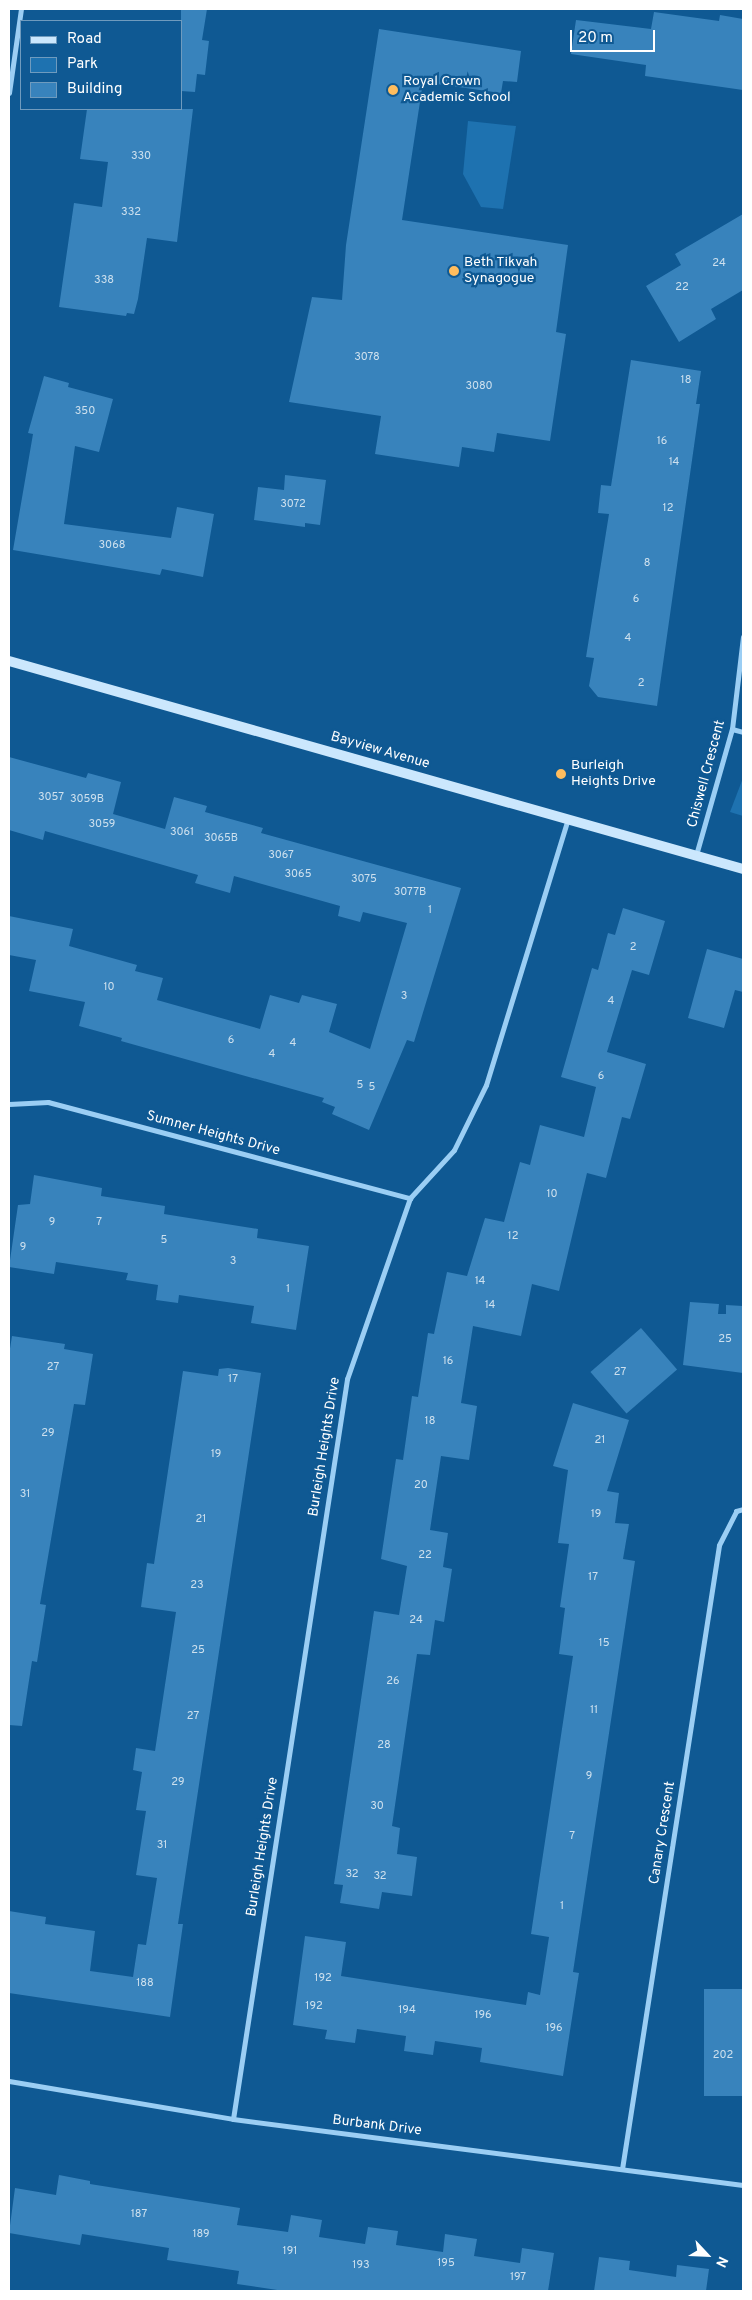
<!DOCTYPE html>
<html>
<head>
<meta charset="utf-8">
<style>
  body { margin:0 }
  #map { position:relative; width:752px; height:2300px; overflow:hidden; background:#0f5993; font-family:Overpass,sans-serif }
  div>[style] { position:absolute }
  .green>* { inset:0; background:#1e72b0 }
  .building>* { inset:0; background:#3883bc; transform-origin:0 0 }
  .street>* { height:5px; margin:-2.5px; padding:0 2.5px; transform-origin:2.5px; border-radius:2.5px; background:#9bcef4 }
  .secondary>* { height:10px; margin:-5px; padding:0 5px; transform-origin:5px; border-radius:5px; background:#cbe7fd }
  .dots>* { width:14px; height:14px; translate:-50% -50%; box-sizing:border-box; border:2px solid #0f5993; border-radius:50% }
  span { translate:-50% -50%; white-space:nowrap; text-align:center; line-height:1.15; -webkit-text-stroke:4.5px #0f5993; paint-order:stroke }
  .number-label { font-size:11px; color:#cde0ee }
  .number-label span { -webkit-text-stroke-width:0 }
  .poi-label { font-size:14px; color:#fff }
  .left { translate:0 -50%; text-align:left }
  .street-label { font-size:14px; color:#fff }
  .frame { position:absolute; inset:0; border:10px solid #fff; pointer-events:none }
  .legend { position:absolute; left:20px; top:20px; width:162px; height:90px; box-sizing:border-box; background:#0f5993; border:1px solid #6f9bbe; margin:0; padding:6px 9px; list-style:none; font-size:15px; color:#fff }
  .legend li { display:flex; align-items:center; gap:10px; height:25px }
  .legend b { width:25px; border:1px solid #6f9bbe }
  .north { position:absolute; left:682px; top:2230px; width:50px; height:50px; -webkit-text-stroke:4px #0f5993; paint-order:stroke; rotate:115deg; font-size:14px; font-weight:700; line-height:20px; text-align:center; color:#fff }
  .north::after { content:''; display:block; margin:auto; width:18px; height:22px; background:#fff; clip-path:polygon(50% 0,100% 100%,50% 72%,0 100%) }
  .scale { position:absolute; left:570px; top:30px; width:85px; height:22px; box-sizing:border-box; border:2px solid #fff; border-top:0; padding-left:6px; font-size:15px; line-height:18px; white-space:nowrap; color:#fff; -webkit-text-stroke:4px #0f5993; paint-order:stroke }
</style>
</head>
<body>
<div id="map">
  <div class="green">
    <div style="clip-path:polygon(468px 121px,516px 126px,503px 209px,481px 207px,463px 174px)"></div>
    <div style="clip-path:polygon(743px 778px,743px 816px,730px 812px)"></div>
  </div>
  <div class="building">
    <div style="clip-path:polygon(181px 9px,207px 9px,202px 40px,209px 41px,205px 75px,197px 74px,195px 92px,181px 91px)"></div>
    <div style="clip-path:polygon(654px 12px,719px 21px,720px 15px,743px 19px,743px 90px,645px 76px,646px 65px,571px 54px,576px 20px,651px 29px)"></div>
    <div style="clip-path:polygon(379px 29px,521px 51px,517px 82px,503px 81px,501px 93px,423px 82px,402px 220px,568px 245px,556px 332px,566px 334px,550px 441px,497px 433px,494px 452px,462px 447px,459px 467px,375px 454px,381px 416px,289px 402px,312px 297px,342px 300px,346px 245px)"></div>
    <div style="clip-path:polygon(87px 109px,193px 109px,177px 242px,147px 238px,138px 299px,134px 314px,127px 313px,126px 316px,59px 307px,74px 203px,102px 207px,108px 162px,80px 159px)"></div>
    <div style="clip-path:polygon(743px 214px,743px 290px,711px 309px,716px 319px,679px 342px,646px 286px,681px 265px,675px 254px)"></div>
    <div style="clip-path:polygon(631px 360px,701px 371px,696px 404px,700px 404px,657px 706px,598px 697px,589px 686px,594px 658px,586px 657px,609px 514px,598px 513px,601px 485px,611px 486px)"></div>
    <div style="clip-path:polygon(44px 376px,69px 383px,68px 387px,113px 399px,99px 452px,75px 446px,64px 524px,171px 538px,177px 507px,214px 514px,203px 577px,162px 569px,160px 575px,13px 550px,33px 434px,28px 433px)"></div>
    <div style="clip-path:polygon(285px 475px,326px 480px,320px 525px,305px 523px,305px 527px,254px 520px,258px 487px,284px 490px)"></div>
    <div style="clip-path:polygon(9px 757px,86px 778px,88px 773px,121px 782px,113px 814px,165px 829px,174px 797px,207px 806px,205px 812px,263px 828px,261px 833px,461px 888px,414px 1042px,407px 1040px,369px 1130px,332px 1114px,335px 1107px,322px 1102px,324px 1098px,121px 1041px,122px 1038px,79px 1026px,85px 1002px,29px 991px,36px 960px,9px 955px,9px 916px,73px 929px,69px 946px,137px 965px,135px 971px,163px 978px,157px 1000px,260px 1029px,270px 995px,299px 1003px,302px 995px,337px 1004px,329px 1032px,370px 1049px,407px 923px,363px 912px,360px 922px,338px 916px,340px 906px,234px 876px,230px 893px,195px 883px,198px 875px,45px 831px,43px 840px,9px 830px)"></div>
    <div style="clip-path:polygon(623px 908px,665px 921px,649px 975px,632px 970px,607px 1052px,646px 1064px,630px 1119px,622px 1117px,606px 1178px,587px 1173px,559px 1291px,532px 1284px,521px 1336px,473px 1326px,461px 1403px,477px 1406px,469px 1460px,441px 1456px,430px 1530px,448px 1533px,443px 1567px,452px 1569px,444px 1622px,435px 1620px,430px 1655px,417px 1654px,392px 1826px,400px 1828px,397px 1854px,417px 1857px,412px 1896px,382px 1892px,379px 1909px,340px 1903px,343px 1885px,334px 1884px,374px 1611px,399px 1615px,407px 1566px,381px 1559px,396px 1459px,403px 1460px,412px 1396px,418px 1397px,428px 1333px,434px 1334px,447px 1272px,467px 1276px,485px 1218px,504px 1222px,520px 1162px,530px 1165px,540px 1125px,584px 1137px,596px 1087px,561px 1077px,592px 968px,598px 970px,608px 933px,615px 935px)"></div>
    <div style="clip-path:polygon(707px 949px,743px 959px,743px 992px,735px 990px,724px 1028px,688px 1018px)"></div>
    <div style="clip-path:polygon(34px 1175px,102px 1188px,101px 1196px,165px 1206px,164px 1214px,258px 1229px,257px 1238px,309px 1246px,296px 1330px,251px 1323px,254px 1306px,179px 1295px,178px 1303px,156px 1300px,158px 1285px,126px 1280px,128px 1273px,56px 1262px,54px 1274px,9px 1267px,18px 1205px,30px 1204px)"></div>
    <div style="clip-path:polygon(690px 1302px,719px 1304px,718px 1314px,726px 1314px,726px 1305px,743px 1306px,743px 1373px,683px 1365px)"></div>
    <div style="left:641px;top:1328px;width:55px;height:67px;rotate:49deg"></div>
    <div style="clip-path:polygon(12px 1336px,65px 1344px,64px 1349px,93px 1354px,85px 1405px,74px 1404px,40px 1604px,46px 1605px,37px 1662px,32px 1661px,22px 1726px,9px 1725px,9px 1355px)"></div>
    <div style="clip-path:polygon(228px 1368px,261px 1373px,178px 1924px,183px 1924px,170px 2017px,9px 1993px,9px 1911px,46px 1917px,45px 1924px,95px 1931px,90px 1971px,133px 1977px,138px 1944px,146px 1945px,157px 1878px,136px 1875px,146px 1811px,136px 1810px,142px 1772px,133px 1770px,136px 1748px,155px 1751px,176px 1612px,141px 1607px,147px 1563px,154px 1564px,183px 1371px,218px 1376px,219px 1369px)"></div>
    <div style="clip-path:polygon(573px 1403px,629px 1420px,607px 1491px,619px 1493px,615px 1523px,629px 1524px,623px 1559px,635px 1561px,573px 1972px,579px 1973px,563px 2076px,480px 2062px,482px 2048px,435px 2041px,433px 2055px,404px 2051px,406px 2036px,357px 2029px,355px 2043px,325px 2039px,327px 2030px,293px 2025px,305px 1936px,346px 1942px,341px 1976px,526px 2005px,528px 1992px,540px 1995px,549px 1937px,531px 1934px,573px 1656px,559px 1654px,565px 1608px,560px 1607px,569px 1544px,558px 1543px,568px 1470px,553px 1466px)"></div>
    <div style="left:743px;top:1989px;width:107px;height:39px;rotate:90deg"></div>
    <div style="clip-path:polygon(59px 2175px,90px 2181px,90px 2184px,240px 2208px,237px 2225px,288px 2232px,291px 2215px,322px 2220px,319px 2237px,365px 2244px,368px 2227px,398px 2231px,396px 2245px,443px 2252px,445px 2234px,477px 2239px,474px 2256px,520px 2263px,522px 2248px,554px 2253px,548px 2291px,284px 2291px,237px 2284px,239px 2271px,167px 2260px,169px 2248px,82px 2234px,80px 2245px,9px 2233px,15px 2188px,56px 2195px)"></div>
    <div style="clip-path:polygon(599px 2257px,630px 2261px,629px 2270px,676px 2277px,677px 2265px,709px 2269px,706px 2291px,594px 2291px)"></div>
  </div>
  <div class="street">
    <div style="left:9px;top:93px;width:85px;rotate:-81.9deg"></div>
    <div style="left:732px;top:729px;width:11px;rotate:15deg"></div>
    <div style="left:696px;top:855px;width:131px;rotate:-74.1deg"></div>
    <div style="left:732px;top:729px;width:93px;rotate:-83.2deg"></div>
    <div style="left:9px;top:1104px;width:39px;rotate:-3deg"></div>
    <div style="left:48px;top:1102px;width:375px;rotate:14.9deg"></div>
    <div style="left:9px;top:2081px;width:227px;rotate:9.6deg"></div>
    <div style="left:233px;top:2119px;width:514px;rotate:7.37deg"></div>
    <div style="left:233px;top:2119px;width:749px;rotate:-81.24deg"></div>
    <div style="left:347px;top:1379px;width:192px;rotate:-70.8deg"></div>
    <div style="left:410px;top:1198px;width:65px;rotate:-47.5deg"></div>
    <div style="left:454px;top:1150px;width:72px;rotate:-63.8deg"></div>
    <div style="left:486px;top:1085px;width:278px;rotate:-72.9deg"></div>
    <div style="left:622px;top:2169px;width:631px;rotate:-81.16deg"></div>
    <div style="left:719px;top:1545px;width:38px;rotate:-63deg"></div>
    <div style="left:736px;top:1511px;width:7px;rotate:-16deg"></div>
  </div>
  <div class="secondary">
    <div style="left:9px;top:661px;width:763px;rotate:15.82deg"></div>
  </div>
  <div class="dots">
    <div style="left:393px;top:90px;background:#ffbd5e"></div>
    <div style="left:454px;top:271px;background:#ffbd5e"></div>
    <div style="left:561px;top:774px;background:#ffbd5e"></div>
  </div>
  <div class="number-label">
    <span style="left:141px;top:156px">330</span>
    <span style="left:131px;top:212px">332</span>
    <span style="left:719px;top:263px">24</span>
    <span style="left:104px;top:280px">338</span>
    <span style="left:682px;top:287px">22</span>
    <span style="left:367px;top:357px">3078</span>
    <span style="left:686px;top:380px">18</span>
    <span style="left:479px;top:386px">3080</span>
    <span style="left:85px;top:411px">350</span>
    <span style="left:662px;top:441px">16</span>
    <span style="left:674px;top:462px">14</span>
    <span style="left:293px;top:504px">3072</span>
    <span style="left:668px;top:508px">12</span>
    <span style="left:112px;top:545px">3068</span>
    <span style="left:647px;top:563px">8</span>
    <span style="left:636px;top:599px">6</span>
    <span style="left:628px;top:638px">4</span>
    <span style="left:641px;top:683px">2</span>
    <span style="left:51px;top:797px">3057</span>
    <span style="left:87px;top:799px">3059B</span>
    <span style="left:102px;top:824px">3059</span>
    <span style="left:182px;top:832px">3061</span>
    <span style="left:221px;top:838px">3065B</span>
    <span style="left:281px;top:855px">3067</span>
    <span style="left:298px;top:874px">3065</span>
    <span style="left:364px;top:879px">3075</span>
    <span style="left:410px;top:892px">3077B</span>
    <span style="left:430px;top:910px">1</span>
    <span style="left:633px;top:947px">2</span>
    <span style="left:109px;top:987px">10</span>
    <span style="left:404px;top:996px">3</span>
    <span style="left:611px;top:1001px">4</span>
    <span style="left:231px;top:1040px">6</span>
    <span style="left:293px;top:1043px">4</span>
    <span style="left:272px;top:1054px">4</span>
    <span style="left:601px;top:1076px">6</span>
    <span style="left:360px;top:1085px">5</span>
    <span style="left:372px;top:1087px">5</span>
    <span style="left:552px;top:1194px">10</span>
    <span style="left:52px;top:1222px">9</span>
    <span style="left:99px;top:1222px">7</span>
    <span style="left:513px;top:1236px">12</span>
    <span style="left:164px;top:1240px">5</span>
    <span style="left:23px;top:1247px">9</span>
    <span style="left:233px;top:1261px">3</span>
    <span style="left:480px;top:1281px">14</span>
    <span style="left:288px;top:1289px">1</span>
    <span style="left:490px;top:1305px">14</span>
    <span style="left:725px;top:1339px">25</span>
    <span style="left:448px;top:1361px">16</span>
    <span style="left:53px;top:1367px">27</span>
    <span style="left:620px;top:1372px">27</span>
    <span style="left:233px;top:1379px">17</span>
    <span style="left:430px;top:1421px">18</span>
    <span style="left:48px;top:1433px">29</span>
    <span style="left:600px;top:1440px">21</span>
    <span style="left:216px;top:1454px">19</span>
    <span style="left:421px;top:1485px">20</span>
    <span style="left:25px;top:1494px">31</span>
    <span style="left:596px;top:1514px">19</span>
    <span style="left:201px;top:1519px">21</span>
    <span style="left:425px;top:1555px">22</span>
    <span style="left:593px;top:1577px">17</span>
    <span style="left:197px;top:1585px">23</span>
    <span style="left:416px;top:1620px">24</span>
    <span style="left:604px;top:1643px">15</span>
    <span style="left:198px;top:1650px">25</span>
    <span style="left:393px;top:1681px">26</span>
    <span style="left:594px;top:1710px">11</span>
    <span style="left:193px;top:1716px">27</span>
    <span style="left:384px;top:1745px">28</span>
    <span style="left:589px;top:1776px">9</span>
    <span style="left:178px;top:1782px">29</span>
    <span style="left:377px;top:1806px">30</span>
    <span style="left:572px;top:1836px">7</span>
    <span style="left:162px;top:1845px">31</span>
    <span style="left:352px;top:1874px">32</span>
    <span style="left:380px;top:1876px">32</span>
    <span style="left:562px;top:1906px">1</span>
    <span style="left:323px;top:1978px">192</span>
    <span style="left:145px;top:1983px">188</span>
    <span style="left:314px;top:2006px">192</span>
    <span style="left:407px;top:2010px">194</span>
    <span style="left:483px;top:2015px">196</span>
    <span style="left:554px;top:2028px">196</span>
    <span style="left:723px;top:2055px">202</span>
    <span style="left:139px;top:2214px">187</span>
    <span style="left:201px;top:2234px">189</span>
    <span style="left:290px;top:2251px">191</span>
    <span style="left:446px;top:2263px">195</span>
    <span style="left:361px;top:2265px">193</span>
    <span style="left:518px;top:2277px">197</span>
  </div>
  <div class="poi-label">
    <span class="left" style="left:403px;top:90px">Royal Crown<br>Academic School</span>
    <span class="left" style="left:464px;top:271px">Beth Tikvah<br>Synagogue</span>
    <span class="left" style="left:571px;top:774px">Burleigh<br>Heights Drive</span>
  </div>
  <div class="street-label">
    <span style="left:380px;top:751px;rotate:16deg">Bayview Avenue</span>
    <span style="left:707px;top:774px;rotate:-75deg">Chiswell Crescent</span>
    <span style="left:213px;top:1134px;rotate:15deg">Sumner Heights Drive</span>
    <span style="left:325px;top:1447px;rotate:-81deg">Burleigh Heights Drive</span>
    <span style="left:663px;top:1833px;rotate:-81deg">Canary Crescent</span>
    <span style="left:263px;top:1847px;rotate:-81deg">Burleigh Heights Drive</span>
    <span style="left:377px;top:2126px;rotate:7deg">Burbank Drive</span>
  </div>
  <div class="frame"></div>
  <ul class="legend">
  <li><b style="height:6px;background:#cbe7fd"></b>Road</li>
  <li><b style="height:14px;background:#1e72b0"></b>Park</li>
  <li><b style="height:14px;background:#3883bc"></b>Building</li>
  </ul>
  <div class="north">N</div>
  <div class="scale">20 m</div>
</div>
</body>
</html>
